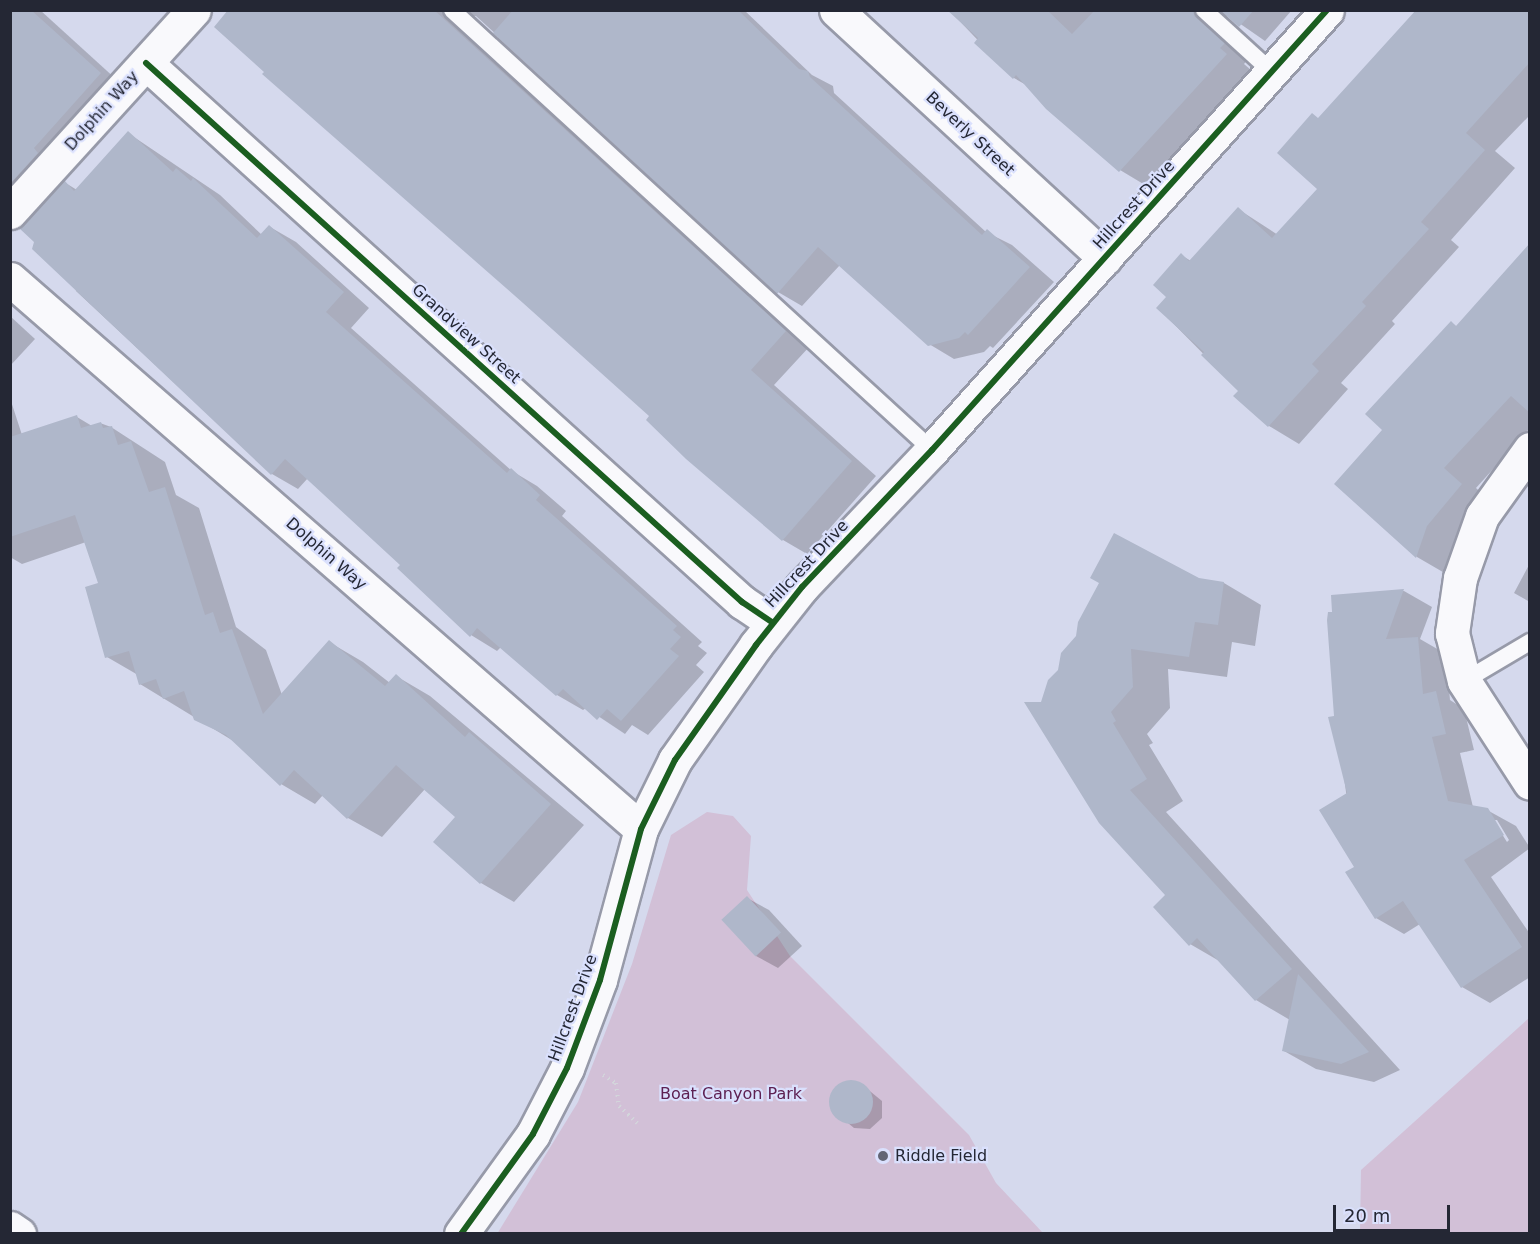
<!DOCTYPE html>
<html>
<head>
<meta charset="utf-8">
<style>
  body { margin:0 }
  #map { position:relative; width:1540px; height:1244px; overflow:hidden; background:#d5d9ed; font-family:"DejaVu Sans",sans-serif }
  div>[style] { position:absolute }
  .green>* { inset:0; background:#d2c0d7 }
  .shadow>* { inset:0; background:#0003 }
  .building>* { inset:0; background:#afb7ca; transform-origin:0 0 }
  .round { border-radius:50% }
  .path>* { height:4px; margin-top:-2px; transform-origin:0; background:repeating-linear-gradient(90deg,#d3d5db 0 1.5px,transparent 0 6px) }
  .roads { filter:drop-shadow(2px 0 #979aa9) drop-shadow(-2px 0 #979aa9) drop-shadow(0 2px #979aa9) drop-shadow(0 -2px #979aa9) }
  .lane>* { height:16px; margin:-8px; padding:0 8px; transform-origin:8px; border-radius:8px; background:#f9f9fc }
  .street>* { height:33px; margin:-16.5px; padding:0 16.5px; transform-origin:16.5px; border-radius:16.5px; background:#f9f9fc }
  .secondary>* { height:33px; margin:-16.5px; padding:0 16.5px; transform-origin:16.5px; border-radius:16.5px; background:#f9f9fc }
  .cycleway>* { height:6px; margin:-3px; padding:0 3px; transform-origin:3px; border-radius:3px; background:#1b5e20 }
  .dots>* { width:16px; height:16px; translate:-50% -50%; box-sizing:border-box; border:3px solid #dae0fd; border-radius:50% }
  span { translate:-50% -50%; white-space:nowrap; text-align:center; line-height:1.15; -webkit-text-stroke:4.5px #dae0fd; paint-order:stroke }
  .street-label { font-size:16px; color:#242734 }
  .park-label { font-size:16px; color:#5d2052 }
  .poi-label { font-size:16px; color:#242734 }
  .left { translate:0 -50%; text-align:left }
  .frame { position:absolute; inset:0; border:12px solid #242734; pointer-events:none }
  .scale { position:absolute; left:1333px; top:1205px; width:117px; height:27px; box-sizing:border-box; border:3px solid #242734; border-top:0; padding-left:8px; font-size:18px; line-height:21px; white-space:nowrap; color:#242734; -webkit-text-stroke:4px #dae0fd; paint-order:stroke }
</style>
</head>
<body>
<div id="map">
  <div class="green">
    <div style="clip-path:polygon(707px 812px,733px 816px,751px 836px,747px 890px,790px 956px,969px 1135px,996px 1183px,1043px 1233px,497px 1234px,578px 1102px,632px 964px,671px 835px)"></div>
    <div style="clip-path:polygon(1529px 1018px,1529px 1233px,1360px 1233px,1361px 1170px)"></div>
  </div>
  <div class="shadow">
    <div style="clip-path:polygon(10px 10px,40px 10px,128px 90px,10px 221px)"></div>
    <div style="clip-path:polygon(230px 10px,744px 10px,812px 75px,833px 86px,834px 93px,986px 232px,1012px 245px,1054px 282px,993px 348px,990px 346px,984px 352px,954px 359px,929px 344px,840px 265px,802px 306px,778px 292px,476px 16px,470px 16px,810px 346px,774px 385px,876px 476px,807px 554px,783px 540px,651px 416px)"></div>
    <div style="clip-path:polygon(949px 10px,1292px 10px,1265px 41px,1229px 16px,1221px 17px,1249px 58px,1244px 64px,1251px 70px,1145px 185px,1120px 170px,1028px 86px,1014px 78px)"></div>
    <div style="clip-path:polygon(1530px 10px,1530px 115px,1495px 151px,1515px 168px,1451px 240px,1459px 247px,1392px 321px,1395px 324px,1341px 383px,1348px 389px,1299px 444px,1269px 426px,1240px 391px,1158px 308px,1168px 297px,1181px 255px,1191px 261px,1238px 209px,1278px 235px,1319px 188px,1319px 119px)"></div>
    <div style="clip-path:polygon(128px 133px,220px 195px,262px 235px,270px 227px,296px 242px,369px 308px,351px 328px,512px 471px,537px 486px,566px 511px,562px 516px,702px 642px,698px 646px,707px 653px,696px 665px,704px 672px,648px 735px,632px 725px,625px 734px,586px 708px,583px 710px,557px 695px,501px 647px,497px 651px,471px 635px,402px 565px,308px 478px,298px 489px,272px 474px,76px 291px,64px 182px,77px 190px)"></div>
    <div style="clip-path:polygon(1530px 253px,1530px 428px,1476px 488px,1493px 504px,1448px 575px,1417px 557px,1336px 484px,1385px 430px,1452px 323px,1457px 327px)"></div>
    <div style="clip-path:polygon(10px 316px,35px 339px,10px 366px)"></div>
    <div style="clip-path:polygon(10px 398px,22px 435px,77px 417px,92px 426px,100px 423px,111px 427px,165px 462px,176px 495px,199px 508px,236px 627px,266px 650px,282px 695px,329px 642px,363px 662px,390px 683px,396px 676px,430px 696px,584px 825px,514px 902px,481px 883px,457px 817px,425px 789px,382px 837px,348px 818px,323px 795px,315px 804px,281px 784px,235px 742px,140px 684px,138px 675px,107px 657px,99px 584px,86px 542px,22px 564px,10px 557px)"></div>
    <div style="clip-path:polygon(1530px 563px,1530px 602px,1514px 593px)"></div>
    <div style="clip-path:polygon(1199px 580px,1224px 583px,1261px 605px,1255px 646px,1232px 642px,1227px 677px,1168px 669px,1170px 708px,1147px 734px,1153px 743px,1149px 745px,1183px 801px,1166px 812px,1400px 1070px,1374px 1082px,1316px 1069px,1284px 1051px,1290px 1020px,1256px 1000px,1221px 962px,1190px 944px,1168px 895px,1042px 703px)"></div>
    <div style="clip-path:polygon(evenodd,1404px 591px,1432px 607px,1420px 639px,1446px 654px,1450px 700px,1464px 709px,1474px 750px,1460px 753px,1473px 807px,1487px 810px,1516px 826px,1530px 848px,1491px 877px,1530px 934px,1530px 977px,1490px 1003px,1462px 987px,1420px 924px,1404px 934px,1376px 918px,1356px 867px,1336px 717px,1333px 597px,1404px 591px,1493px 820px,1497px 820px,1509px 840px,1507px 842px,1493px 820px)"></div>
    <div style="clip-path:polygon(747px 898px,769px 910px,802px 946px,778px 968px,756px 956px)"></div>
    <div style="clip-path:polygon(844px 1082px,860px 1083px,882px 1101px,882px 1118px,870px 1129px,854px 1128px,831px 1109px,832px 1093px)"></div>
  </div>
  <div class="building">
    <div style="clip-path:polygon(10px 10px,31px 10px,101px 73px,34px 148px,38px 153px,10px 184px)"></div>
    <div style="clip-path:polygon(228px 10px,434px 10px,786px 331px,751px 370px,852px 461px,782px 541px,686px 459px,646px 420px,649px 416px,523px 303px,262px 74px,264px 72px,214px 27px)"></div>
    <div style="clip-path:polygon(513px 10px,738px 10px,799px 69px,808px 71px,810px 77px,982px 235px,987px 229px,1030px 267px,968px 335px,965px 332px,959px 338px,928px 346px,818px 247px,777px 294px,493px 33px)"></div>
    <div style="clip-path:polygon(947px 10px,1047px 10px,1072px 34px,1095px 10px,1194px 10px,1225px 43px,1220px 48px,1227px 54px,1119px 172px,1046px 109px,1016px 75px,1013px 79px,974px 43px,978px 38px)"></div>
    <div style="clip-path:polygon(1220px 10px,1254px 10px,1239px 27px)"></div>
    <div style="clip-path:polygon(1416px 10px,1530px 10px,1530px 62px,1466px 133px,1485px 150px,1421px 222px,1429px 229px,1362px 302px,1366px 306px,1312px 364px,1319px 371px,1268px 427px,1233px 396px,1238px 391px,1201px 355px,1204px 352px,1156px 308px,1166px 297px,1153px 285px,1181px 253px,1189px 261px,1238px 207px,1272px 238px,1317px 189px,1277px 153px,1312px 113px,1318px 118px)"></div>
    <div style="clip-path:polygon(128px 131px,173px 172px,176px 168px,191px 181px,193px 178px,257px 238px,269px 225px,344px 292px,326px 312px,507px 473px,511px 468px,540px 495px,536px 500px,677px 626px,673px 630px,681px 637px,670px 649px,679px 656px,621px 721px,607px 709px,597px 720px,563px 689px,556px 696px,477px 628px,470px 637px,397px 568px,400px 565px,285px 459px,271px 475px,32px 249px,34px 242px,19px 228px,64px 180px,74px 191px)"></div>
    <div style="clip-path:polygon(1530px 243px,1530px 413px,1511px 396px,1444px 468px,1462px 484px,1427px 526px,1416px 558px,1334px 484px,1382px 430px,1365px 414px,1451px 321px,1456px 326px)"></div>
    <div style="clip-path:polygon(77px 415px,81px 428px,101px 422px,103px 428px,112px 426px,118px 445px,131px 441px,149px 492px,165px 487px,205px 615px,213px 612px,220px 633px,232px 629px,263px 714px,329px 640px,385px 686px,396px 674px,465px 737px,469px 732px,551px 804px,480px 884px,433px 842px,455px 817px,396px 765px,347px 819px,294px 770px,280px 786px,226px 735px,194px 720px,184px 691px,163px 699px,156px 679px,139px 685px,129px 651px,105px 658px,85px 587px,98px 583px,75px 515px,10px 537px,10px 437px)"></div>
    <div style="clip-path:polygon(1114px 533px,1199px 578px,1224px 582px,1218px 625px,1195px 622px,1189px 657px,1131px 649px,1133px 687px,1111px 712px,1116px 721px,1113px 723px,1147px 779px,1130px 790px,1292px 969px,1255px 1001px,1197px 938px,1189px 946px,1153px 907px,1165px 895px,1099px 823px,1024px 702px,1041px 702px,1048px 680px,1058px 670px,1061px 653px,1076px 636px,1078px 622px,1099px 583px,1090px 578px)"></div>
    <div style="clip-path:polygon(1404px 589px,1386px 639px,1418px 637px,1423px 694px,1436px 691px,1446px 734px,1432px 737px,1448px 801px,1488px 808px,1504px 835px,1464px 860px,1522px 947px,1461px 988px,1403px 901px,1375px 919px,1345px 872px,1354px 867px,1319px 810px,1347px 793px,1328px 717px,1334px 716px,1327px 620px,1328px 612px,1332px 612px,1331px 595px)"></div>
    <div style="left:747px;top:896px;width:50px;height:35px;rotate:47deg"></div>
    <div style="clip-path:polygon(1298px 974px,1369px 1052px,1341px 1064px,1282px 1051px)"></div>
    <div class="round" style="left:829px;top:1080px;width:44px;height:44px"></div>
  </div>
  <div class="path">
    <div style="left:603px;top:1075px;width:15px;rotate:32deg"></div>
    <div style="left:616px;top:1083px;width:23px;rotate:83deg"></div>
    <div style="left:619px;top:1106px;width:25px;rotate:43deg"></div>
  </div>
  <div class="roads">
    <div class="lane">
      <div style="left:452px;top:10px;width:651px;rotate:42.51deg"></div>
      <div style="left:1204px;top:10px;width:92px;rotate:42.4deg"></div>
      <div style="left:1464px;top:681px;width:77px;rotate:-30.6deg"></div>
    </div>
    <div class="street">
      <div style="left:836px;top:10px;width:366px;rotate:42.7deg"></div>
      <div style="left:146px;top:63px;width:804px;rotate:42.13deg"></div>
      <div style="left:742px;top:602px;width:36px;rotate:34deg"></div>
      <div style="left:10px;top:212px;width:273px;rotate:-47.7deg"></div>
      <div style="left:10px;top:279px;width:837px;rotate:41.08deg"></div>
      <div style="left:1530px;top:449px;width:82px;rotate:125.6deg"></div>
      <div style="left:1482px;top:516px;width:66px;rotate:109.5deg"></div>
      <div style="left:1460px;top:578px;width:56px;rotate:98.3deg"></div>
      <div style="left:1452px;top:633px;width:49px;rotate:76deg"></div>
      <div style="left:1464px;top:681px;width:121px;rotate:57.1deg"></div>
    </div>
    <div class="secondary">
      <div style="left:10px;top:1228px;width:11px;rotate:34deg"></div>
      <div style="left:461px;top:1234px;width:123px;rotate:-54.2deg"></div>
      <div style="left:533px;top:1134px;width:74px;rotate:-62.7deg"></div>
      <div style="left:567px;top:1068px;width:94px;rotate:-69.4deg"></div>
      <div style="left:600px;top:980px;width:156px;rotate:-74.8deg"></div>
      <div style="left:641px;top:829px;width:77px;rotate:-63.8deg"></div>
      <div style="left:675px;top:760px;width:141px;rotate:-54.8deg"></div>
      <div style="left:756px;top:645px;width:74px;rotate:-51.6deg"></div>
      <div style="left:802px;top:587px;width:189px;rotate:-46.5deg"></div>
      <div style="left:932px;top:450px;width:591px;rotate:-48.08deg"></div>
    </div>
  </div>
  <div class="cycleway">
    <div style="left:146px;top:63px;width:804px;rotate:42.13deg"></div>
    <div style="left:742px;top:602px;width:36px;rotate:34deg"></div>
    <div style="left:461px;top:1234px;width:123px;rotate:-54.2deg"></div>
    <div style="left:533px;top:1134px;width:74px;rotate:-62.7deg"></div>
    <div style="left:567px;top:1068px;width:94px;rotate:-69.4deg"></div>
    <div style="left:600px;top:980px;width:156px;rotate:-74.8deg"></div>
    <div style="left:641px;top:829px;width:77px;rotate:-63.8deg"></div>
    <div style="left:675px;top:760px;width:141px;rotate:-54.8deg"></div>
    <div style="left:756px;top:645px;width:74px;rotate:-51.6deg"></div>
    <div style="left:802px;top:587px;width:189px;rotate:-46.5deg"></div>
    <div style="left:932px;top:450px;width:591px;rotate:-48.08deg"></div>
  </div>
  <div class="dots">
    <div style="left:883px;top:1156px;background:#626575"></div>
  </div>
  <div class="street-label">
    <span style="left:102px;top:111px;rotate:-48deg">Dolphin Way</span>
    <span style="left:970px;top:134px;rotate:43deg">Beverly Street</span>
    <span style="left:1134px;top:205px;rotate:-48deg">Hillcrest Drive</span>
    <span style="left:466px;top:334px;rotate:42deg">Grandview Street</span>
    <span style="left:326px;top:554px;rotate:41deg">Dolphin Way</span>
    <span style="left:807px;top:564px;rotate:-47deg">Hillcrest Drive</span>
    <span style="left:573px;top:1008px;rotate:-70deg">Hillcrest Drive</span>
  </div>
  <div class="park-label">
    <span style="left:731px;top:1094px">Boat Canyon Park</span>
  </div>
  <div class="poi-label">
    <span class="left" style="left:895px;top:1156px">Riddle Field</span>
  </div>
  <div class="frame"></div>
  <div class="scale">20 m</div>
</div>
</body>
</html>
